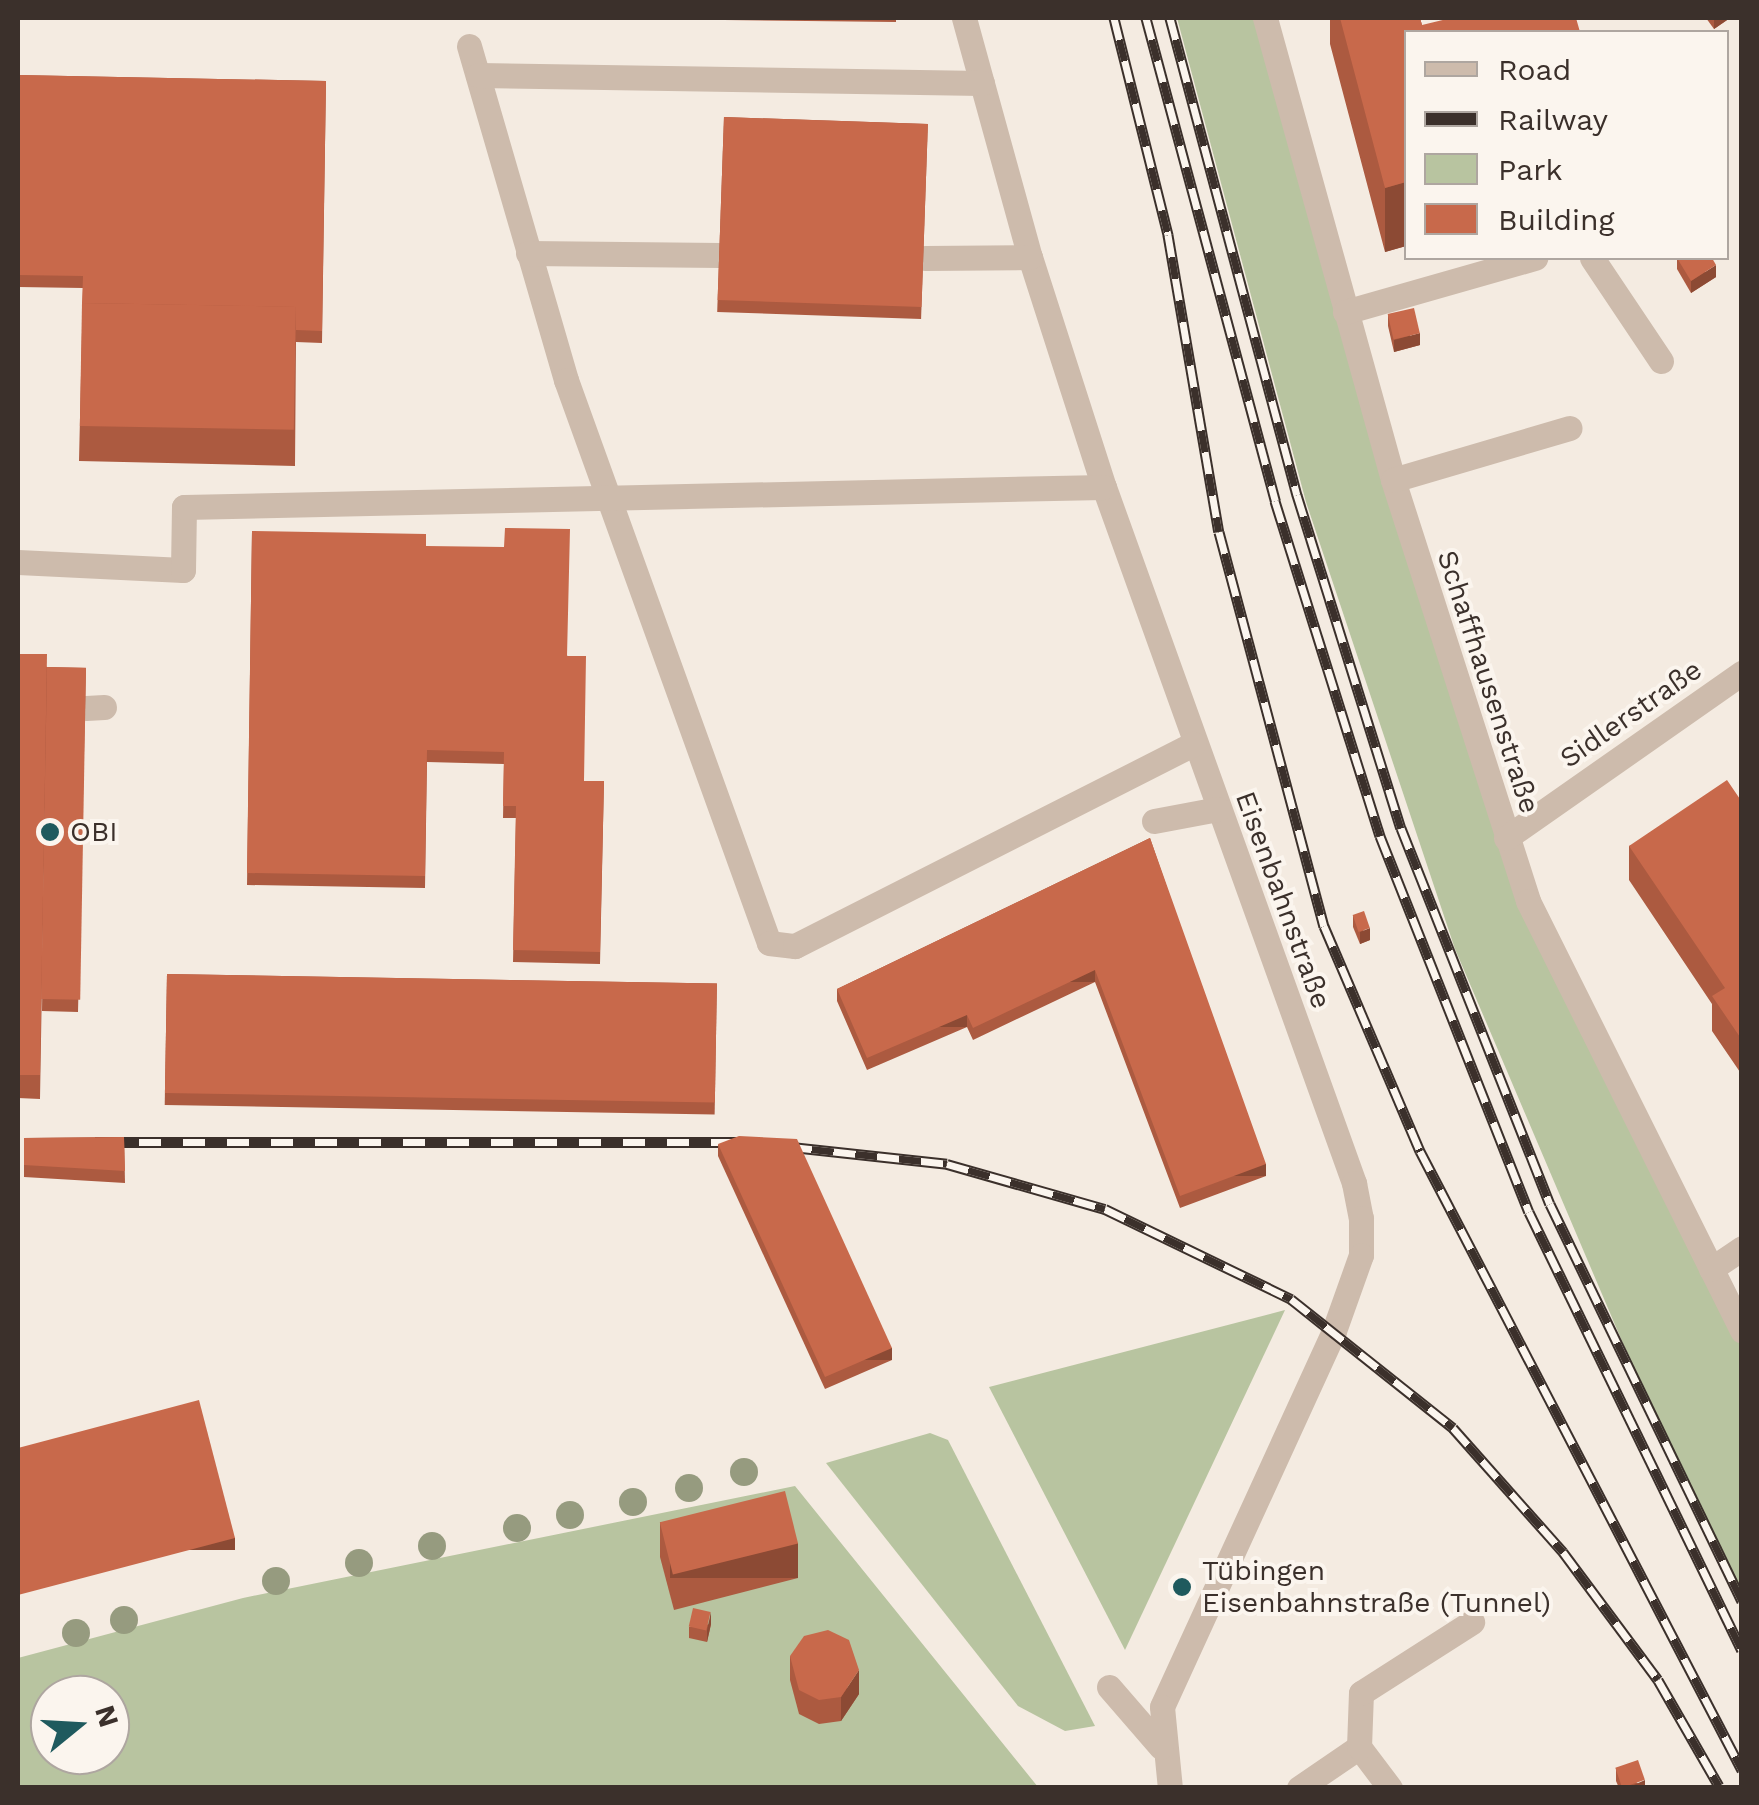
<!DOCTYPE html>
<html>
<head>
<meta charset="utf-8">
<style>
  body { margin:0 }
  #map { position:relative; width:1759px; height:1805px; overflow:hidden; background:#f4ebe1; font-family:"Work Sans",sans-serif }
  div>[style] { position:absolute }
  .green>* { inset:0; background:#b8c4a0 }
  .minor>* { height:25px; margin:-12.5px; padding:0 12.5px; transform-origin:12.5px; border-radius:12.5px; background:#cdbbac }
  .rail>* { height:11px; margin-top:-5.5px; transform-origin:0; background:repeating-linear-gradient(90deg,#fbf5ee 0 22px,#3b302b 0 44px); box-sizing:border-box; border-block:2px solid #3b302b }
  .trees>* { width:28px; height:28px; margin:-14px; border-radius:50%; background:#969b7f }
  .wall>* { inset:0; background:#ac5a40; transform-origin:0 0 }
  .shaded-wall>* { inset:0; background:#8c4a34; transform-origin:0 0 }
  .building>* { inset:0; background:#c8694b; transform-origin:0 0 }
  .dots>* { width:28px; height:28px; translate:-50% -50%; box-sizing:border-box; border:5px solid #fbf5ee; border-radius:50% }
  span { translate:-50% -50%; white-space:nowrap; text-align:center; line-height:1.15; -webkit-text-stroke:8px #fbf5ee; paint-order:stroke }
  .street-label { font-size:28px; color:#3b302b }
  .poi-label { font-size:28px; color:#3b302b }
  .left { translate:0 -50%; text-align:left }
  .frame { position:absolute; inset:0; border:20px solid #3b302b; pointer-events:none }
  .legend { position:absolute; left:1404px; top:30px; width:325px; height:230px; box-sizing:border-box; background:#fbf5ee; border:2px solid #aea6a0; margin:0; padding:12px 18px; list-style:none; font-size:30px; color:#3b302b }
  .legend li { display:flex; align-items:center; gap:20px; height:50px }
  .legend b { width:50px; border:2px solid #aea6a0 }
  .north { position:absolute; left:30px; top:1675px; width:100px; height:100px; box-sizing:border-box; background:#fbf5ee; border:2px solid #aea6a0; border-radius:50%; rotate:72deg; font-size:28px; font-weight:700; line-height:40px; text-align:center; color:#3b302b }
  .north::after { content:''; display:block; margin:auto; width:35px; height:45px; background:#1f5a5e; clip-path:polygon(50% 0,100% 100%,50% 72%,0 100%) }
</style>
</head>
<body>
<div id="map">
  <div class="green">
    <div style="clip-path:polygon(1177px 18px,1265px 18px,1495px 810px,1741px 1331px,1741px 1592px,1682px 1482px,1455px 949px,1306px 502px)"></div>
    <div style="clip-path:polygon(1285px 1310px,1125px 1650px,989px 1387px)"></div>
    <div style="clip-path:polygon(930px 1433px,948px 1440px,1095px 1726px,1065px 1731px,1018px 1706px,826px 1463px)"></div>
    <div style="clip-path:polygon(evenodd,795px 1486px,1038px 1787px,18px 1788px,18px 1658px,243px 1598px,795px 1486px,50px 1695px,110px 1695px,110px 1755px,50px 1755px,50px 1695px)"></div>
  </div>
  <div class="minor">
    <div style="left:964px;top:18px;width:248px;rotate:74.6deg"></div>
    <div style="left:1030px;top:257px;width:242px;rotate:72.2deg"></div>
    <div style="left:1104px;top:487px;width:740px;rotate:70.24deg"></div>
    <div style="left:1354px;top:1183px;width:36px;rotate:79deg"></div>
    <div style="left:1361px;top:1218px;width:37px;rotate:90deg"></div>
    <div style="left:1361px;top:1255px;width:81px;rotate:109.6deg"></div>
    <div style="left:1334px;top:1331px;width:413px;rotate:114.6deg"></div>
    <div style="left:1162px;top:1707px;width:81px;rotate:84.4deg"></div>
    <div style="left:1265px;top:18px;width:479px;rotate:74.5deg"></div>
    <div style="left:1393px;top:480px;width:442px;rotate:72.2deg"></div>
    <div style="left:1528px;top:901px;width:480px;rotate:63.5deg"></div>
    <div style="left:469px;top:46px;width:348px;rotate:73.8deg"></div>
    <div style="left:566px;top:380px;width:598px;rotate:70.17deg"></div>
    <div style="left:769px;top:943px;width:26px;rotate:7deg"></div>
    <div style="left:795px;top:946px;width:447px;rotate:-26.9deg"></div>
    <div style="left:478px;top:75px;width:504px;rotate:0.91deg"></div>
    <div style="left:528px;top:253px;width:192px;rotate:0.6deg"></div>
    <div style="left:925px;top:258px;width:105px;rotate:-0.5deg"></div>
    <div style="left:1592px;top:258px;width:124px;rotate:56.2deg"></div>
    <div style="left:1345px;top:312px;width:198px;rotate:-15.9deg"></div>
    <div style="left:1393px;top:480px;width:184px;rotate:-16.4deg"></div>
    <div style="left:18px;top:562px;width:165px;rotate:2.8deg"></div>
    <div style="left:183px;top:570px;width:63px;rotate:-89.1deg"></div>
    <div style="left:184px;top:507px;width:920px;rotate:-1.25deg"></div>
    <div style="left:86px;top:708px;width:18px;rotate:-3deg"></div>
    <div style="left:1154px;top:821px;width:65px;rotate:-10.6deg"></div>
    <div style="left:1506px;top:838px;width:288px;rotate:-35deg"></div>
    <div style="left:1711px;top:1269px;width:37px;rotate:-34deg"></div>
    <div style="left:1109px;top:1687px;width:79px;rotate:49.1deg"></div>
    <div style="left:1299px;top:1788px;width:73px;rotate:-34.3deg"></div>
    <div style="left:1390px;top:1788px;width:51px;rotate:-127.1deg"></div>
    <div style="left:1359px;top:1747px;width:54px;rotate:-87.9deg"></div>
    <div style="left:1361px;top:1693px;width:132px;rotate:-32.6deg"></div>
  </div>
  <div class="rail">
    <div style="left:1114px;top:18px;width:224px;rotate:76deg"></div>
    <div style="left:1168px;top:235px;width:301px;rotate:80.3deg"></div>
    <div style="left:1219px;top:532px;width:408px;rotate:75.1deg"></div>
    <div style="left:1324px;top:926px;width:245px;rotate:66.9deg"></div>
    <div style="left:1420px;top:1151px;width:698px;rotate:62.52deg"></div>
    <div style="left:1146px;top:18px;width:500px;rotate:75deg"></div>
    <div style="left:1275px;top:501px;width:351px;rotate:72.6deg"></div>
    <div style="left:1380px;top:836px;width:404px;rotate:68.4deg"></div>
    <div style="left:1529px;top:1212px;width:487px;rotate:64.1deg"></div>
    <div style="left:1170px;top:18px;width:494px;rotate:75.1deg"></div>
    <div style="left:1297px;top:495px;width:349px;rotate:72.7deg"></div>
    <div style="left:1401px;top:828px;width:404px;rotate:68.4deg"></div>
    <div style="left:1550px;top:1204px;width:441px;rotate:64.2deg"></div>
    <div style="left:95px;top:1142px;width:651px"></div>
    <div style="left:746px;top:1142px;width:202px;rotate:6.2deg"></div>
    <div style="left:947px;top:1164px;width:164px;rotate:15.9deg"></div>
    <div style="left:1105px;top:1209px;width:207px;rotate:25.8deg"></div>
    <div style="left:1291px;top:1299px;width:207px;rotate:38.5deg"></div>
    <div style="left:1453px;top:1428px;width:166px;rotate:48.4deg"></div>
    <div style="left:1563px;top:1552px;width:159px;rotate:53.4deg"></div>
    <div style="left:1658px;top:1680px;width:122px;rotate:60.1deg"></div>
  </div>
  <div class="trees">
    <div style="left:744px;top:1472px"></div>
    <div style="left:689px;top:1488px"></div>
    <div style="left:633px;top:1502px"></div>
    <div style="left:570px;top:1515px"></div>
    <div style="left:517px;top:1528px"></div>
    <div style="left:432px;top:1546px"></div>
    <div style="left:359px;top:1563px"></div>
    <div style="left:276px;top:1581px"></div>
    <div style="left:124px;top:1620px"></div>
    <div style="left:76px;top:1633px"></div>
  </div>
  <div class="wall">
    <div style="clip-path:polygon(563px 18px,896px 18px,896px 22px)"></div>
    <div style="clip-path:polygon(1330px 18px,1420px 18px,1422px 25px,1406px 32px,1406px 246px,1385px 252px,1330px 44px)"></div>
    <div style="clip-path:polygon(1706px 18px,1730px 18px,1714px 29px)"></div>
    <div style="clip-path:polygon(18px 75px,326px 81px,322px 343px,296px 342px,295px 466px,79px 461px,83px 288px,18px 287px)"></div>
    <div style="left:724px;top:117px;width:204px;height:195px;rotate:2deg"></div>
    <div style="clip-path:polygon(1677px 258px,1716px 277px,1691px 293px,1677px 269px)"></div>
    <div style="clip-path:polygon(1388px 314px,1420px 345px,1394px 352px,1388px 326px)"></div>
    <div style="clip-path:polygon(252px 531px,568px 656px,584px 781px,604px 781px,600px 964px,513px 962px,516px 818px,503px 818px,504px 764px,427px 762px,425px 888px,247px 885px)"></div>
    <div style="clip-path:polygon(18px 654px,47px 667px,86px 668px,78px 1012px,42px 1011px,46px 748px,40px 1099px,18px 1098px)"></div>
    <div style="clip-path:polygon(1742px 802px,1742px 1075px,1712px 1031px,1712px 1004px,1629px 880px,1629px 846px)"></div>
    <div style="clip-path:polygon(1150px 838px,1266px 1176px,1180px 1208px,1095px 982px,973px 1040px,967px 1027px,867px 1070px,837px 1001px,837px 989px)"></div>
    <div style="clip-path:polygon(1353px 915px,1370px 940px,1360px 944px,1353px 927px)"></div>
    <div style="left:167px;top:974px;width:550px;height:131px;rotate:1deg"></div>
    <div style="clip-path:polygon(124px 1137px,125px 1183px,24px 1177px,24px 1138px)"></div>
    <div style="clip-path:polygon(718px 1144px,892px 1360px,825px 1389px,718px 1156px)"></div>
    <div style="clip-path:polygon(660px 1522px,798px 1578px,674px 1610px,660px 1557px)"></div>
    <div style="clip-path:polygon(711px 1624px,707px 1642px,689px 1638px,689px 1627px)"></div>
    <div style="clip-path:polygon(790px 1656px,859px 1694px,841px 1721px,819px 1724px,799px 1714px,790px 1680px)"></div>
    <div style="clip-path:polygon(1616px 1769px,1645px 1788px,1619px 1788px,1616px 1781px)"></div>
  </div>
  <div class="shaded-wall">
    <div style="clip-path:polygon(1714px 18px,1730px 18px,1714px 29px)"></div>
    <div style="clip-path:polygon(1406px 182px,1406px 246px,1385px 252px,1385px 188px)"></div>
    <div style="clip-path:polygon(1716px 265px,1716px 277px,1691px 293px,1691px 281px)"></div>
    <div style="clip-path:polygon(1420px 333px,1420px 345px,1394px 352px,1394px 340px)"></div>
    <div style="clip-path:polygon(1370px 928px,1370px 940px,1360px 944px,1360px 932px)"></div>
    <div style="left:1095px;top:970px;width:12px;height:135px;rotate:90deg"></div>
    <div style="left:967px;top:1015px;width:12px;height:109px;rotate:90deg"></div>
    <div style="left:1266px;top:1164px;width:12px;height:92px;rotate:90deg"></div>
    <div style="left:892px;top:1348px;width:12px;height:73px;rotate:90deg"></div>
    <div style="left:235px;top:1538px;width:12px;height:224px;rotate:90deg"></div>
    <div style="left:798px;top:1543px;width:35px;height:128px;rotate:90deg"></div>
    <div style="clip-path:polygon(711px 1612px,711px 1624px,707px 1642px,707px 1630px)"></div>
    <div style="clip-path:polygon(859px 1670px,859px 1694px,841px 1721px,841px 1697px)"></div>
    <div style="clip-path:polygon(1645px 1780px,1645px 1788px,1627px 1788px)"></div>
  </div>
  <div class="building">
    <div style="clip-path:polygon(1340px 18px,1420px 18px,1422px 25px,1451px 18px,1576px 18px,1580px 32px,1406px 32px,1406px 182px,1385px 188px)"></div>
    <div style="clip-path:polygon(18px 75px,326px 81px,322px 331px,296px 330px,296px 307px,82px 303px,83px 276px,18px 275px)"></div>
    <div style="left:724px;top:117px;width:204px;height:183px;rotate:2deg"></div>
    <div style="clip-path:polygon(1677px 258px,1712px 258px,1716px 265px,1691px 281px)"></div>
    <div style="left:82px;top:303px;width:214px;height:123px;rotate:1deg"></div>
    <div style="left:1414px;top:308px;width:26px;height:27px;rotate:77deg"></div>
    <div style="clip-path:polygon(505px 528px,570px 529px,567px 656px,586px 656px,584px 781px,604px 781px,600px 952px,513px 950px,516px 806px,503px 806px,504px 752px,427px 750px,425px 876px,247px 873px,252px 531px,426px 534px,426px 546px,504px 547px)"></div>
    <div style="clip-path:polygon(18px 654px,47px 654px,40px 1075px,18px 1075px)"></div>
    <div style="left:47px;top:667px;width:39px;height:332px;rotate:1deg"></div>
    <div style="clip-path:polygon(1727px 780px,1742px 802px,1742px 1040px,1712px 996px,1725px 988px,1629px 846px)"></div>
    <div style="clip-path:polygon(1150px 838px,1266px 1164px,1180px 1196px,1095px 970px,973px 1028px,967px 1015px,867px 1058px,837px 989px)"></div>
    <div style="left:1364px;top:911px;width:18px;height:12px;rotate:71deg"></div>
    <div style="left:167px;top:974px;width:550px;height:119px;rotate:1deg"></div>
    <div style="clip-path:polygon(739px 1136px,797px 1139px,892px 1348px,825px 1377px,718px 1144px)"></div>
    <div style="clip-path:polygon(124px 1137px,125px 1171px,24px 1165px,24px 1138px)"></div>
    <div style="clip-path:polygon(199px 1400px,235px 1538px,18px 1595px,18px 1448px)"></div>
    <div style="left:785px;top:1491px;width:54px;height:129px;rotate:76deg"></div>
    <div style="left:693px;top:1608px;width:18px;height:19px;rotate:13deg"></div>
    <div style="clip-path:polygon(828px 1630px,849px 1640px,859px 1670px,841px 1697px,819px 1700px,799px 1690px,790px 1656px,804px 1636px)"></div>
    <div style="left:1638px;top:1760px;width:21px;height:24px;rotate:71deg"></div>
  </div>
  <div class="dots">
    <div style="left:50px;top:832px;background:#1f5a5e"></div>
    <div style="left:1182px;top:1587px;background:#1f5a5e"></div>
  </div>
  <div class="street-label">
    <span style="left:1488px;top:682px;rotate:72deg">Schaffhausenstraße</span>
    <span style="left:1631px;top:714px;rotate:-35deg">Sidlerstraße</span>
    <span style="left:1283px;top:900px;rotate:70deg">Eisenbahnstraße</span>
  </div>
  <div class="poi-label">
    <span class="left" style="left:70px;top:832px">OBI</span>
    <span class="left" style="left:1202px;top:1587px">Tübingen<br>Eisenbahnstraße (Tunnel)</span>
  </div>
  <div class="frame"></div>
  <ul class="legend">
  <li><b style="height:12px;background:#cdbbac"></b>Road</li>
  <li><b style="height:12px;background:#3b302b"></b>Railway</li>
  <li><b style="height:28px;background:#b8c4a0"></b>Park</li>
  <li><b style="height:28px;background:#c8694b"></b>Building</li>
  </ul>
  <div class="north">N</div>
</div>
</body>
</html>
